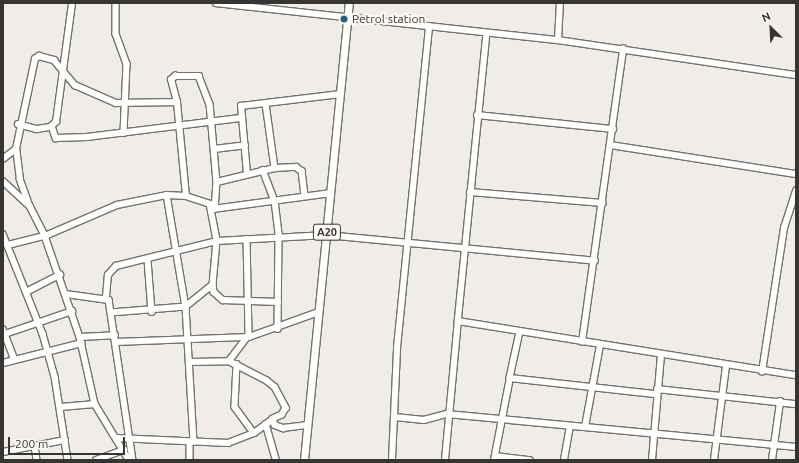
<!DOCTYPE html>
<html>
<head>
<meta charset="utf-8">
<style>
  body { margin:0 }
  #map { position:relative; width:799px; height:463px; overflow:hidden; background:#f0ece7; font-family:Ubuntu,sans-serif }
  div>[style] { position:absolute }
  .roads { filter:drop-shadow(1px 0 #75726d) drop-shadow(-1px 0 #75726d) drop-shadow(0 1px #75726d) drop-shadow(0 -1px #75726d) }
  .minor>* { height:5.5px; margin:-2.75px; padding:0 2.75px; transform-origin:2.75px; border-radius:2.75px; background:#fff }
  .major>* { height:7px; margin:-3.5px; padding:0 3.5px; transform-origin:3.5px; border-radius:3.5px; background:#fff }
  .dots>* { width:11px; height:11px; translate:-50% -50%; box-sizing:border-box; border:2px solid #fefaf5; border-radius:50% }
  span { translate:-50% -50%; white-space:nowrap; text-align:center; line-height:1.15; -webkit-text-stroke:4px #fefaf5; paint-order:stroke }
  .shield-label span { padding:1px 3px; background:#fefaf5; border:1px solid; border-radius:3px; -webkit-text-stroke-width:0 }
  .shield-label { font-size:11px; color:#363533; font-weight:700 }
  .poi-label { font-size:12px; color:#363533 }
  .left { translate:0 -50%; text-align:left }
  .frame { position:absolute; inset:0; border:4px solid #363533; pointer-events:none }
  .north { position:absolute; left:751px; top:8px; width:40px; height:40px; -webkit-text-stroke:3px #fefaf5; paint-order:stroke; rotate:336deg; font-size:11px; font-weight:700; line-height:16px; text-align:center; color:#363533 }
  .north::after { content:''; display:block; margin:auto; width:14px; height:18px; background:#363533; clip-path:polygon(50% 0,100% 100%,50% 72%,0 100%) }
  .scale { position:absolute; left:8px; top:437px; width:117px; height:18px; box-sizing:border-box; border:2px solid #363533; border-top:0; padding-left:5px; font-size:12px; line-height:14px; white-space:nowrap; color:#363533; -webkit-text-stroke:3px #fefaf5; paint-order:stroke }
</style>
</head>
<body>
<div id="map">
  <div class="roads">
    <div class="minor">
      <div style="left:116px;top:3px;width:31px;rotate:90deg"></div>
      <div style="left:116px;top:34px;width:32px;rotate:70deg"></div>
      <div style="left:127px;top:64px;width:69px;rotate:92.5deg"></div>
      <div style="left:216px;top:3px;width:344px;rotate:6.2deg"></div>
      <div style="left:558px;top:40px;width:241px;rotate:8.4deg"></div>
      <div style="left:487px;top:33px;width:289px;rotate:95.7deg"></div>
      <div style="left:458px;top:321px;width:342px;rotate:9.1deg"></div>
      <div style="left:558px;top:40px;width:37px;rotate:-87deg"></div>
      <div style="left:266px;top:104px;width:65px;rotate:82deg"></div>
      <div style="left:477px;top:115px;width:137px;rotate:5.9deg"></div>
      <div style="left:18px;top:124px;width:20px;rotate:15deg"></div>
      <div style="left:37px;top:129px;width:13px;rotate:-9deg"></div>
      <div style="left:50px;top:127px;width:8px;rotate:-40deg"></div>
      <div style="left:56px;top:122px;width:120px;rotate:-82.3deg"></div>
      <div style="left:52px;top:126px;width:13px;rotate:72deg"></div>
      <div style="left:56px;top:138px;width:31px;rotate:-2deg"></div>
      <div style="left:87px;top:137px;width:154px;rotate:-7.1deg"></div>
      <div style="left:610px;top:145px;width:188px;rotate:8.9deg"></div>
      <div style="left:214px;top:149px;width:31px;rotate:-7deg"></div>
      <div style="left:3px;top:159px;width:16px;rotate:-38deg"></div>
      <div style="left:263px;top:170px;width:33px;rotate:69deg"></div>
      <div style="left:275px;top:201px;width:34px;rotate:83deg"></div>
      <div style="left:279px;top:235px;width:94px;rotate:90.6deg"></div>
      <div style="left:247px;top:174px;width:68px;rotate:-95deg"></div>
      <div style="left:241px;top:106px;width:100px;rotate:-6.9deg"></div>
      <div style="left:3px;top:181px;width:37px;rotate:43deg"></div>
      <div style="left:30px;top:206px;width:34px;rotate:63deg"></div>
      <div style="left:45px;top:236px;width:107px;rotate:70.9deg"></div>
      <div style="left:80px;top:337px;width:69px;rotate:77.4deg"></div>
      <div style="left:95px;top:404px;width:66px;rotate:58.7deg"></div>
      <div style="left:217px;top:182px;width:60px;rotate:-13.6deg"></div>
      <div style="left:275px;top:168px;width:21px;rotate:-3deg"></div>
      <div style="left:296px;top:167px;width:7px;rotate:34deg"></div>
      <div style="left:302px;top:171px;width:25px;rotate:83deg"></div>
      <div style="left:470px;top:192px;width:133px;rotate:4.7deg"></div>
      <div style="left:167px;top:195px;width:114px;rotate:80.4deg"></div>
      <div style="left:186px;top:307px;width:135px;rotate:86.6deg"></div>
      <div style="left:186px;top:196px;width:94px;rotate:-95.5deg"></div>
      <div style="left:177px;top:102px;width:23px;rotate:-105deg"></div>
      <div style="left:171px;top:80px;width:6px;rotate:-45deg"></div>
      <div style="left:175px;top:76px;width:24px"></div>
      <div style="left:199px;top:76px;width:30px;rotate:69deg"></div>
      <div style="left:210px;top:104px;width:78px;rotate:84.9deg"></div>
      <div style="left:217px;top:182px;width:27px;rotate:94deg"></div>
      <div style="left:29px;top:205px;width:27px;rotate:-110deg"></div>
      <div style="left:20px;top:180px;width:31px;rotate:-97deg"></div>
      <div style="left:16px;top:149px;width:92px;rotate:-78.1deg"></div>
      <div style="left:35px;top:59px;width:5px;rotate:-37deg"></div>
      <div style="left:39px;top:56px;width:16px;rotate:15deg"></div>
      <div style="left:54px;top:60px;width:33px;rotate:50deg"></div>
      <div style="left:75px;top:85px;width:45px;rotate:23.7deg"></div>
      <div style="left:116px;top:103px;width:61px;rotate:-0.9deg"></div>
      <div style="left:213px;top:209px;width:119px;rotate:-7.7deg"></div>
      <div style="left:3px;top:234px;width:108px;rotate:68.2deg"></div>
      <div style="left:43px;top:334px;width:45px;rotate:74.4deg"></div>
      <div style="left:55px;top:377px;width:84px;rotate:81.1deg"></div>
      <div style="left:247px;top:239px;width:98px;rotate:88.8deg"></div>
      <div style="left:8px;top:245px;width:38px;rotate:-14deg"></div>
      <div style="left:45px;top:236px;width:78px;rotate:-23.3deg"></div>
      <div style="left:117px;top:205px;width:51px;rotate:-11.3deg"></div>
      <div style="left:167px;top:195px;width:19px;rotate:3deg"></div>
      <div style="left:186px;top:196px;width:25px;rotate:18deg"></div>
      <div style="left:210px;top:204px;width:38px;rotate:79deg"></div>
      <div style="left:217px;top:241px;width:110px;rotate:-3.1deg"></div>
      <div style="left:327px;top:235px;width:269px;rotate:5.5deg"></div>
      <div style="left:148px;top:260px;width:52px;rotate:85.6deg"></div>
      <div style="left:213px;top:285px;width:7px;rotate:82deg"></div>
      <div style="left:214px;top:292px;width:12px;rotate:42deg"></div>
      <div style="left:223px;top:300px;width:55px;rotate:2.1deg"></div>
      <div style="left:28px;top:291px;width:36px;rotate:-27deg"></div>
      <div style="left:66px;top:294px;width:43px;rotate:7.9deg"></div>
      <div style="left:109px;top:300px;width:162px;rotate:81.5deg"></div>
      <div style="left:106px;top:297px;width:22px;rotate:-85deg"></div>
      <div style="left:108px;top:275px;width:12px;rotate:-48deg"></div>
      <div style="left:116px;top:266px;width:104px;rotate:-13.9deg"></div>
      <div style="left:217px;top:241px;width:44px;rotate:95.2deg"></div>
      <div style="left:213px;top:285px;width:35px;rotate:141deg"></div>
      <div style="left:186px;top:307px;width:75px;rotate:175.4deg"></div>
      <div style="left:3px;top:329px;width:33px;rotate:69deg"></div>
      <div style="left:520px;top:332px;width:47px;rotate:102.3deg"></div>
      <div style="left:510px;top:378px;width:147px;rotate:6.3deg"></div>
      <div style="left:5px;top:334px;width:71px;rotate:-18.9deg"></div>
      <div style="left:80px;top:337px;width:35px;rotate:-3deg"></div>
      <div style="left:116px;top:342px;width:133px;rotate:-2.2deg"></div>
      <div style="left:249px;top:337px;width:74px;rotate:-19.7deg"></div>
      <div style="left:582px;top:342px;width:296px;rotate:-82deg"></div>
      <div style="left:229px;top:361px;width:30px;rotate:-53deg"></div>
      <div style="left:190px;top:362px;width:39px;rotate:-1deg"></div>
      <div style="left:229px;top:361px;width:42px;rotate:27.2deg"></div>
      <div style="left:266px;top:380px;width:11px;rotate:38deg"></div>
      <div style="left:275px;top:387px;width:24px;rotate:62deg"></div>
      <div style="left:286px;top:408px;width:8px;rotate:120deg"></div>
      <div style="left:282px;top:415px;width:10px;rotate:156deg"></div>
      <div style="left:3px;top:363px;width:81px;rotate:-14.2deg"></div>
      <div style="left:237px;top:364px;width:43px;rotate:92.7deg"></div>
      <div style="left:235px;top:407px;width:32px;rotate:54deg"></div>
      <div style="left:762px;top:372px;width:146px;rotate:-81.3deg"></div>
      <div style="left:784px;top:228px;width:39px;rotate:-72deg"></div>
      <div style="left:657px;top:389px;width:140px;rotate:6.2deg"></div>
      <div style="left:61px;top:407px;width:34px;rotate:-5deg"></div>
      <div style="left:395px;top:417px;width:29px;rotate:6deg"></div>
      <div style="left:424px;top:420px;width:24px;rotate:-15deg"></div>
      <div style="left:447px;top:414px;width:351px;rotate:5.4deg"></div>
      <div style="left:266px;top:424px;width:37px;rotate:74deg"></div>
      <div style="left:585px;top:427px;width:83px;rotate:-79.6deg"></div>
      <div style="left:117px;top:438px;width:111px;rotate:2.6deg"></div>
      <div style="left:228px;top:443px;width:28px;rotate:-21deg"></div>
      <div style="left:254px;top:433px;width:24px;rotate:-36deg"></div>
      <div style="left:273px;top:419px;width:6px;rotate:72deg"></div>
      <div style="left:275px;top:425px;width:9px;rotate:21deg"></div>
      <div style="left:283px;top:428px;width:25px;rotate:-7deg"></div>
      <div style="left:190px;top:442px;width:18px;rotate:90deg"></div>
      <div style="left:35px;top:446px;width:14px;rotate:82deg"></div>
      <div style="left:3px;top:452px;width:63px;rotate:-11deg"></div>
      <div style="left:495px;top:456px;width:35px;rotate:7deg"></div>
      <div style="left:96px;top:460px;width:30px;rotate:-20deg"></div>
      <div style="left:392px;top:460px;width:112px;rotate:-87.4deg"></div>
      <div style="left:397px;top:348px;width:323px;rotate:-84.3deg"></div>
      <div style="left:445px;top:460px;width:140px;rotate:-84.7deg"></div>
      <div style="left:494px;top:460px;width:84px;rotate:-79deg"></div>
      <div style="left:564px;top:460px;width:34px;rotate:-80deg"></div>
      <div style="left:652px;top:460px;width:105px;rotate:-85.1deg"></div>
      <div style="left:714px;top:460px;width:95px;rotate:-82.7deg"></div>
      <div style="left:772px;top:460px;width:59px;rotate:-82.1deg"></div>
    </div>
    <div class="major">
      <div style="left:304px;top:460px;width:459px;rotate:-84.4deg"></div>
    </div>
  </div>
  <div class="dots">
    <div style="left:344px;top:19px;background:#256179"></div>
  </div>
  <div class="shield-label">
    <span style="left:327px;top:232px">A20</span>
  </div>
  <div class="poi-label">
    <span class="left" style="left:352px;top:19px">Petrol station</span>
  </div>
  <div class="frame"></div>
  <div class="north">N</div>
  <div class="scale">200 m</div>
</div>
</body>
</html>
